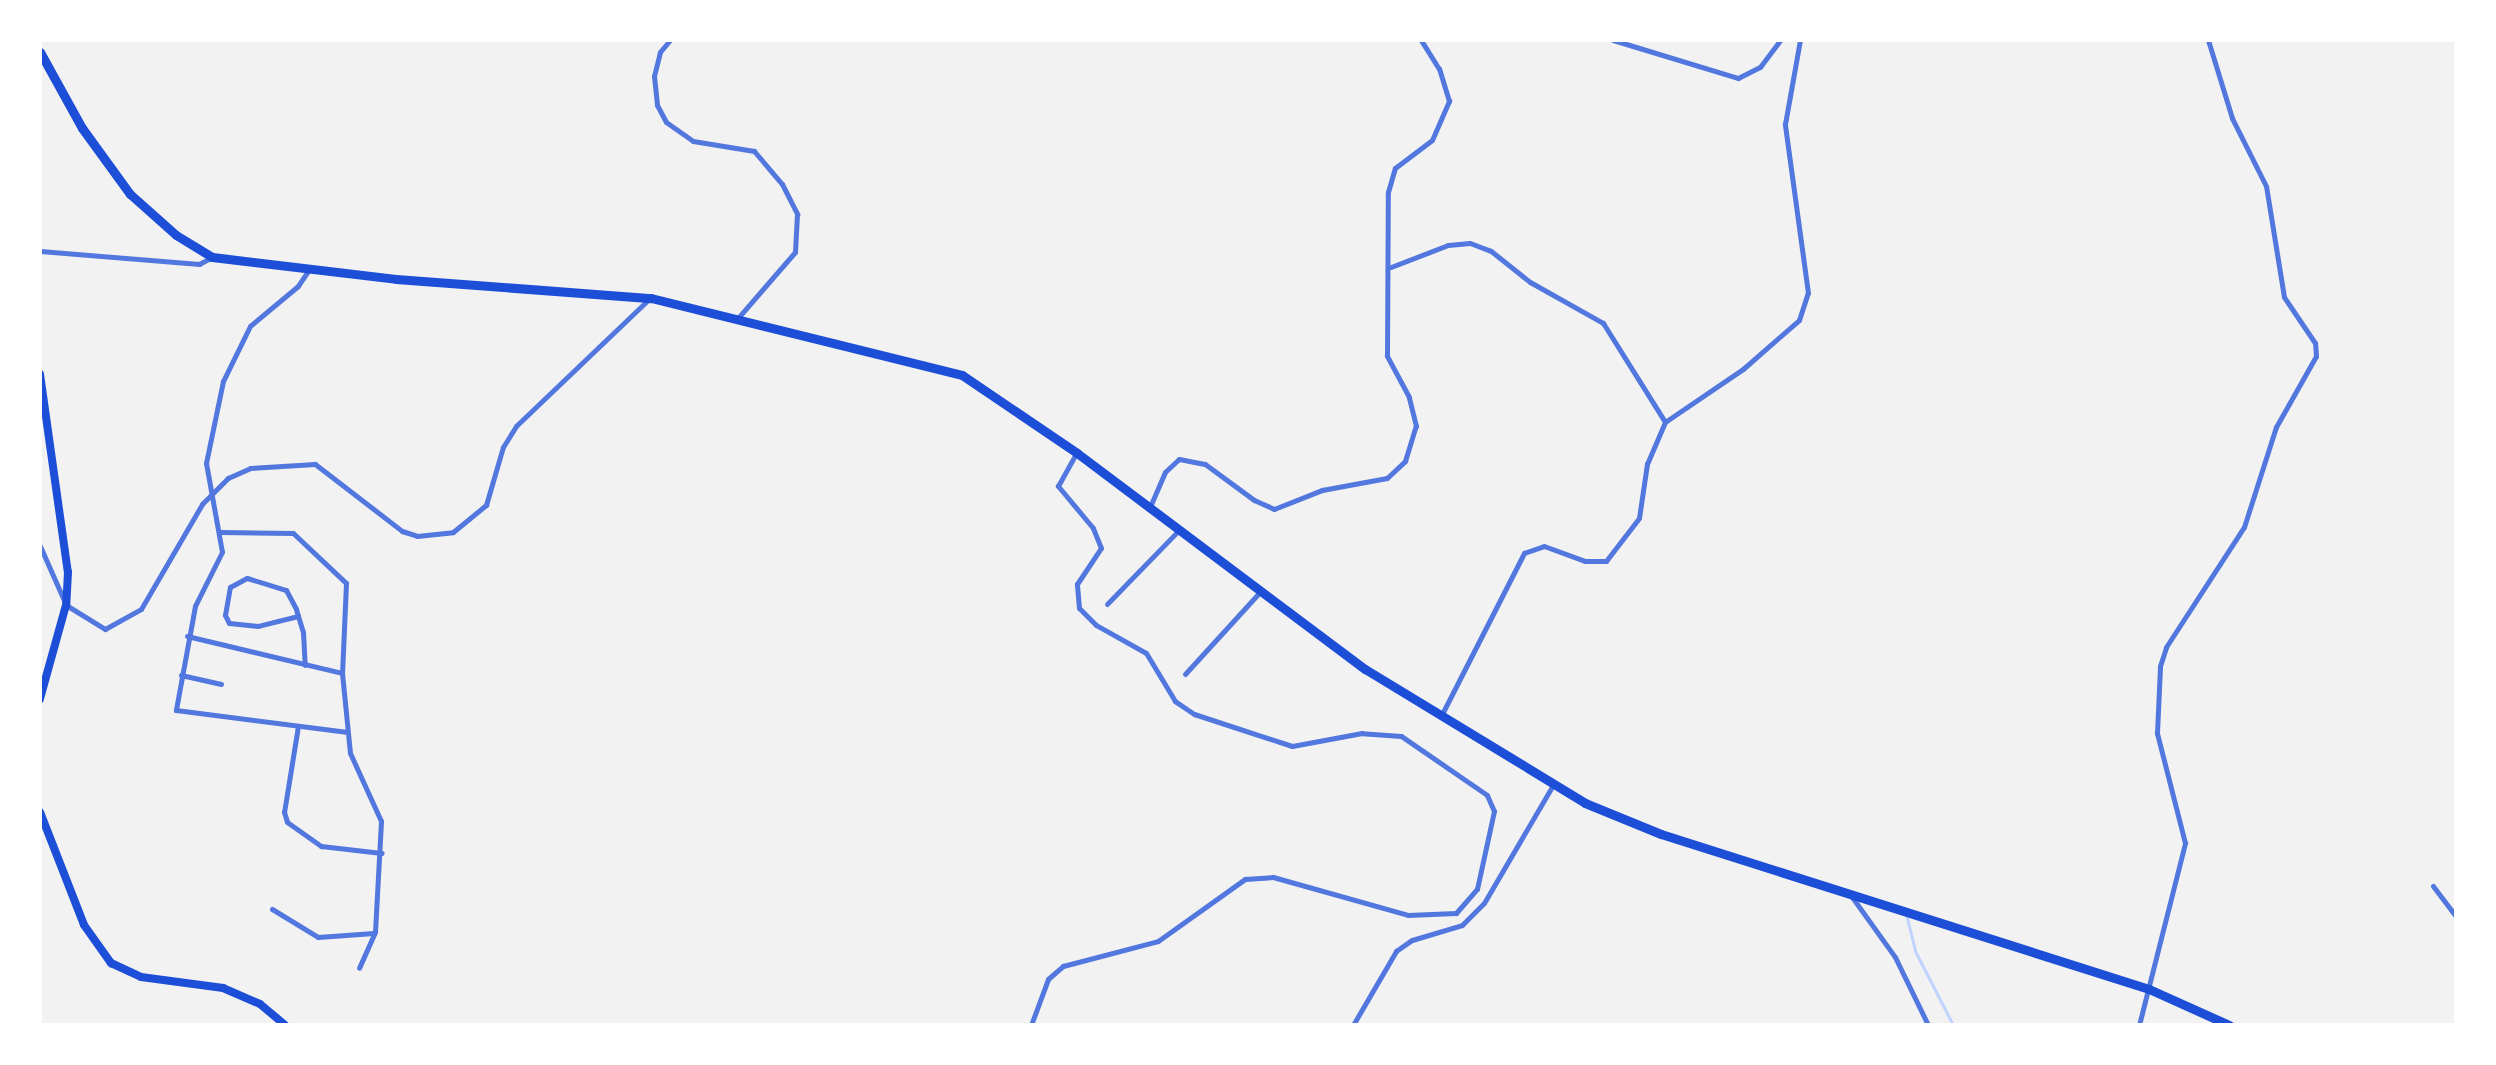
<!DOCTYPE html>
<html>
<head>
<meta charset="utf-8">
<style>
  body { margin:0 }
  #map { position:relative; width:2496px; height:1065px; overflow:hidden; background:#f2f2f2; font-family:Raleway,sans-serif }
  div>[style] { position:absolute }
  .stream>* { height:3px; margin:-1.5px; padding:0 1.5px; transform-origin:1.5px; border-radius:1.5px; background:#bfd3fe }
  .minor>* { height:5px; margin:-2.5px; padding:0 2.5px; transform-origin:2.5px; border-radius:2.5px; background:#5277de }
  .primary>* { height:8px; margin:-4px; padding:0 4px; transform-origin:4px; border-radius:4px; background:#1d4ed8 }
  .trunk>* { height:9px; margin:-4.5px; padding:0 4.5px; transform-origin:4.5px; border-radius:4.5px; background:#1d4ed8 }
  span { translate:-50% -50%; white-space:nowrap; text-align:center; line-height:1.15; -webkit-text-stroke:7px #fff; paint-order:stroke }
  .frame { position:absolute; inset:0; border:42px solid #fff; pointer-events:none }
</style>
</head>
<body>
<div id="map">
  <div class="stream">
    <div style="left:1906px;top:914px;width:38px;rotate:76deg"></div>
    <div style="left:1915px;top:951px;width:83px;rotate:62.8deg"></div>
  </div>
  <div class="minor">
    <div style="left:670px;top:40px;width:16px;rotate:130deg"></div>
    <div style="left:660px;top:52px;width:25px;rotate:104deg"></div>
    <div style="left:654px;top:76px;width:29px;rotate:84deg"></div>
    <div style="left:657px;top:105px;width:19px;rotate:62deg"></div>
    <div style="left:666px;top:122px;width:33px;rotate:35deg"></div>
    <div style="left:693px;top:141px;width:62px;rotate:9.3deg"></div>
    <div style="left:754px;top:151px;width:43px;rotate:49.7deg"></div>
    <div style="left:782px;top:184px;width:34px;rotate:63deg"></div>
    <div style="left:797px;top:214px;width:38px;rotate:93deg"></div>
    <div style="left:795px;top:252px;width:90px;rotate:130.9deg"></div>
    <div style="left:1613px;top:40px;width:131px;rotate:16.9deg"></div>
    <div style="left:1738px;top:78px;width:25px;rotate:-27deg"></div>
    <div style="left:1760px;top:67px;width:34px;rotate:-53deg"></div>
    <div style="left:40px;top:251px;width:160px;rotate:4.7deg"></div>
    <div style="left:199px;top:264px;width:15px;rotate:-28deg"></div>
    <div style="left:1391px;top:267px;width:61px;rotate:-21.1deg"></div>
    <div style="left:1448px;top:245px;width:22px;rotate:-5deg"></div>
    <div style="left:1470px;top:243px;width:22px;rotate:21deg"></div>
    <div style="left:1491px;top:251px;width:50px;rotate:38.5deg"></div>
    <div style="left:1530px;top:282px;width:84px;rotate:29.3deg"></div>
    <div style="left:1603px;top:323px;width:117px;rotate:57.9deg"></div>
    <div style="left:308px;top:271px;width:18px;rotate:124deg"></div>
    <div style="left:298px;top:286px;width:62px;rotate:140.2deg"></div>
    <div style="left:250px;top:326px;width:61px;rotate:116.1deg"></div>
    <div style="left:223px;top:381px;width:84px;rotate:101.7deg"></div>
    <div style="left:206px;top:463px;width:90px;rotate:79.8deg"></div>
    <div style="left:222px;top:552px;width:60px;rotate:116.6deg"></div>
    <div style="left:195px;top:606px;width:106px;rotate:100.4deg"></div>
    <div style="left:176px;top:710px;width:173px;rotate:7.3deg"></div>
    <div style="left:1149px;top:509px;width:40px;rotate:-66.6deg"></div>
    <div style="left:1165px;top:472px;width:19px;rotate:-43deg"></div>
    <div style="left:1179px;top:459px;width:26px;rotate:11deg"></div>
    <div style="left:1205px;top:464px;width:61px;rotate:36.3deg"></div>
    <div style="left:1254px;top:500px;width:22px;rotate:24deg"></div>
    <div style="left:1274px;top:509px;width:52px;rotate:-21.6deg"></div>
    <div style="left:1322px;top:490px;width:66px;rotate:-10.5deg"></div>
    <div style="left:1387px;top:478px;width:25px;rotate:-43deg"></div>
    <div style="left:1405px;top:461px;width:37px;rotate:-73deg"></div>
    <div style="left:1416px;top:426px;width:30px;rotate:-104deg"></div>
    <div style="left:1409px;top:397px;width:47px;rotate:-118.2deg"></div>
    <div style="left:1387px;top:356px;width:164px;rotate:-89.7deg"></div>
    <div style="left:1388px;top:192px;width:25px;rotate:-74deg"></div>
    <div style="left:1395px;top:168px;width:46px;rotate:-37.1deg"></div>
    <div style="left:1432px;top:140px;width:43px;rotate:-66.4deg"></div>
    <div style="left:1449px;top:101px;width:34px;rotate:-107deg"></div>
    <div style="left:1439px;top:69px;width:34px;rotate:-122deg"></div>
    <div style="left:220px;top:532px;width:73px;rotate:0.8deg"></div>
    <div style="left:293px;top:533px;width:73px;rotate:43.3deg"></div>
    <div style="left:346px;top:583px;width:90px;rotate:92.5deg"></div>
    <div style="left:342px;top:673px;width:80px;rotate:84.3deg"></div>
    <div style="left:350px;top:753px;width:75px;rotate:65.5deg"></div>
    <div style="left:381px;top:821px;width:111px;rotate:93.1deg"></div>
    <div style="left:375px;top:932px;width:39px;rotate:114deg"></div>
    <div style="left:40px;top:546px;width:64px;rotate:66.2deg"></div>
    <div style="left:66px;top:605px;width:46px;rotate:31.6deg"></div>
    <div style="left:105px;top:629px;width:41px;rotate:-29.1deg"></div>
    <div style="left:141px;top:609px;width:121px;rotate:-59.8deg"></div>
    <div style="left:202px;top:504px;width:37px;rotate:-45deg"></div>
    <div style="left:228px;top:478px;width:24px;rotate:-24deg"></div>
    <div style="left:250px;top:468px;width:65px;rotate:-3.5deg"></div>
    <div style="left:315px;top:464px;width:110px;rotate:37.6deg"></div>
    <div style="left:402px;top:531px;width:16px;rotate:18deg"></div>
    <div style="left:417px;top:536px;width:36px;rotate:-6deg"></div>
    <div style="left:453px;top:532px;width:43px;rotate:-39.3deg"></div>
    <div style="left:486px;top:505px;width:60px;rotate:-73.7deg"></div>
    <div style="left:503px;top:447px;width:25px;rotate:-58deg"></div>
    <div style="left:516px;top:426px;width:185px;rotate:-43.7deg"></div>
    <div style="left:1107px;top:604px;width:102px;rotate:-45.8deg"></div>
    <div style="left:298px;top:616px;width:41px;rotate:166deg"></div>
    <div style="left:258px;top:626px;width:29px;rotate:-174deg"></div>
    <div style="left:229px;top:623px;width:9px;rotate:-117deg"></div>
    <div style="left:225px;top:615px;width:28px;rotate:-80deg"></div>
    <div style="left:230px;top:587px;width:19px;rotate:-28deg"></div>
    <div style="left:247px;top:578px;width:41px;rotate:17.1deg"></div>
    <div style="left:286px;top:590px;width:21px;rotate:62deg"></div>
    <div style="left:296px;top:609px;width:7px;rotate:74deg"></div>
    <div style="left:298px;top:616px;width:17px;rotate:73deg"></div>
    <div style="left:303px;top:632px;width:33px;rotate:87deg"></div>
    <div style="left:187px;top:636px;width:159px;rotate:13.4deg"></div>
    <div style="left:1185px;top:674px;width:111px;rotate:-47.6deg"></div>
    <div style="left:181px;top:675px;width:41px;rotate:12.7deg"></div>
    <div style="left:1441px;top:716px;width:183px;rotate:-63deg"></div>
    <div style="left:1524px;top:553px;width:21px;rotate:-19deg"></div>
    <div style="left:1544px;top:546px;width:44px;rotate:20.1deg"></div>
    <div style="left:1585px;top:561px;width:21px"></div>
    <div style="left:1606px;top:561px;width:54px;rotate:-52.5deg"></div>
    <div style="left:1639px;top:518px;width:55px;rotate:-81.6deg"></div>
    <div style="left:1647px;top:464px;width:46px;rotate:-66.8deg"></div>
    <div style="left:1665px;top:422px;width:94px;rotate:-34.2deg"></div>
    <div style="left:1743px;top:369px;width:74px;rotate:-41.2deg"></div>
    <div style="left:1799px;top:320px;width:28px;rotate:-72deg"></div>
    <div style="left:1808px;top:293px;width:171px;rotate:-97.8deg"></div>
    <div style="left:1785px;top:124px;width:85px;rotate:-79.9deg"></div>
    <div style="left:298px;top:726px;width:87px;rotate:99.2deg"></div>
    <div style="left:284px;top:812px;width:10px;rotate:73deg"></div>
    <div style="left:287px;top:822px;width:42px;rotate:35.2deg"></div>
    <div style="left:321px;top:846px;width:61px;rotate:6.5deg"></div>
    <div style="left:2433px;top:886px;width:38px;rotate:53deg"></div>
    <div style="left:1852px;top:897px;width:74px;rotate:54.4deg"></div>
    <div style="left:1895px;top:957px;width:76px;rotate:64.1deg"></div>
    <div style="left:272px;top:909px;width:54px;rotate:31.3deg"></div>
    <div style="left:318px;top:937px;width:56px;rotate:-4.1deg"></div>
    <div style="left:1031px;top:1025px;width:49px;rotate:-69.7deg"></div>
    <div style="left:1048px;top:979px;width:20px;rotate:-41deg"></div>
    <div style="left:1063px;top:966px;width:98px;rotate:-14.7deg"></div>
    <div style="left:1158px;top:941px;width:107px;rotate:-35.5deg"></div>
    <div style="left:1245px;top:879px;width:28px;rotate:-4deg"></div>
    <div style="left:1273px;top:877px;width:140px;rotate:15.7deg"></div>
    <div style="left:1408px;top:915px;width:48px;rotate:-2.4deg"></div>
    <div style="left:1456px;top:913px;width:32px;rotate:-49deg"></div>
    <div style="left:1477px;top:889px;width:80px;rotate:-77.7deg"></div>
    <div style="left:1494px;top:811px;width:17px;rotate:-114deg"></div>
    <div style="left:1487px;top:795px;width:104px;rotate:-145.5deg"></div>
    <div style="left:1401px;top:736px;width:39px;rotate:-176deg"></div>
    <div style="left:1362px;top:733px;width:71px;rotate:169.5deg"></div>
    <div style="left:1292px;top:746px;width:103px;rotate:-161.9deg"></div>
    <div style="left:1194px;top:714px;width:23px;rotate:-146deg"></div>
    <div style="left:1175px;top:701px;width:56px;rotate:-121.1deg"></div>
    <div style="left:1146px;top:653px;width:57px;rotate:-150.8deg"></div>
    <div style="left:1096px;top:625px;width:24px;rotate:-135deg"></div>
    <div style="left:1079px;top:608px;width:24px;rotate:-95deg"></div>
    <div style="left:1077px;top:584px;width:43px;rotate:-56.3deg"></div>
    <div style="left:1101px;top:548px;width:22px;rotate:-112deg"></div>
    <div style="left:1093px;top:528px;width:55px;rotate:-129.8deg"></div>
    <div style="left:1058px;top:486px;width:37px;rotate:-61deg"></div>
    <div style="left:1353px;top:1025px;width:86px;rotate:-59.8deg"></div>
    <div style="left:1396px;top:951px;width:19px;rotate:-35deg"></div>
    <div style="left:1412px;top:940px;width:52px;rotate:-16.7deg"></div>
    <div style="left:1462px;top:925px;width:31px;rotate:-45deg"></div>
    <div style="left:1484px;top:903px;width:137px;rotate:-59.7deg"></div>
    <div style="left:2139px;top:1025px;width:188px;rotate:-75.8deg"></div>
    <div style="left:2185px;top:843px;width:114px;rotate:-104.3deg"></div>
    <div style="left:2157px;top:733px;width:67px;rotate:-87.4deg"></div>
    <div style="left:2160px;top:666px;width:20px;rotate:-72deg"></div>
    <div style="left:2166px;top:647px;width:143px;rotate:-57deg"></div>
    <div style="left:2244px;top:527px;width:105px;rotate:-72.3deg"></div>
    <div style="left:2276px;top:427px;width:81px;rotate:-60.6deg"></div>
    <div style="left:2316px;top:356px;width:13px;rotate:-94deg"></div>
    <div style="left:2315px;top:343px;width:55px;rotate:-124deg"></div>
    <div style="left:2284px;top:297px;width:112px;rotate:-99.2deg"></div>
    <div style="left:2266px;top:186px;width:76px;rotate:-116.6deg"></div>
    <div style="left:2232px;top:118px;width:82px;rotate:-107.1deg"></div>
  </div>
  <div class="primary">
    <div style="left:40px;top:374px;width:200px;rotate:82deg"></div>
    <div style="left:68px;top:572px;width:33px;rotate:93deg"></div>
    <div style="left:66px;top:605px;width:98px;rotate:105.5deg"></div>
    <div style="left:40px;top:812px;width:121px;rotate:68.7deg"></div>
    <div style="left:84px;top:925px;width:47px;rotate:54.6deg"></div>
    <div style="left:111px;top:963px;width:33px;rotate:25deg"></div>
    <div style="left:141px;top:977px;width:83px;rotate:7.6deg"></div>
    <div style="left:223px;top:988px;width:40px;rotate:23.4deg"></div>
    <div style="left:260px;top:1004px;width:33px;rotate:40deg"></div>
  </div>
  <div class="trunk">
    <div style="left:40px;top:52px;width:87px;rotate:61.1deg"></div>
    <div style="left:82px;top:128px;width:82px;rotate:54deg"></div>
    <div style="left:130px;top:194px;width:62px;rotate:41.7deg"></div>
    <div style="left:176px;top:235px;width:42px;rotate:31.4deg"></div>
    <div style="left:212px;top:257px;width:185px;rotate:6.8deg"></div>
    <div style="left:396px;top:279px;width:256px;rotate:4.3deg"></div>
    <div style="left:651px;top:298px;width:320px;rotate:13.9deg"></div>
    <div style="left:962px;top:375px;width:139px;rotate:34.1deg"></div>
    <div style="left:1077px;top:453px;width:360px;rotate:36.9deg"></div>
    <div style="left:1365px;top:669px;width:258px;rotate:31.3deg"></div>
    <div style="left:1585px;top:803px;width:82px;rotate:22.2deg"></div>
    <div style="left:1661px;top:834px;width:512px;rotate:17.62deg"></div>
    <div style="left:2149px;top:989px;width:88px;rotate:24.2deg"></div>
  </div>
  <div class="frame"></div>
</div>
</body>
</html>
